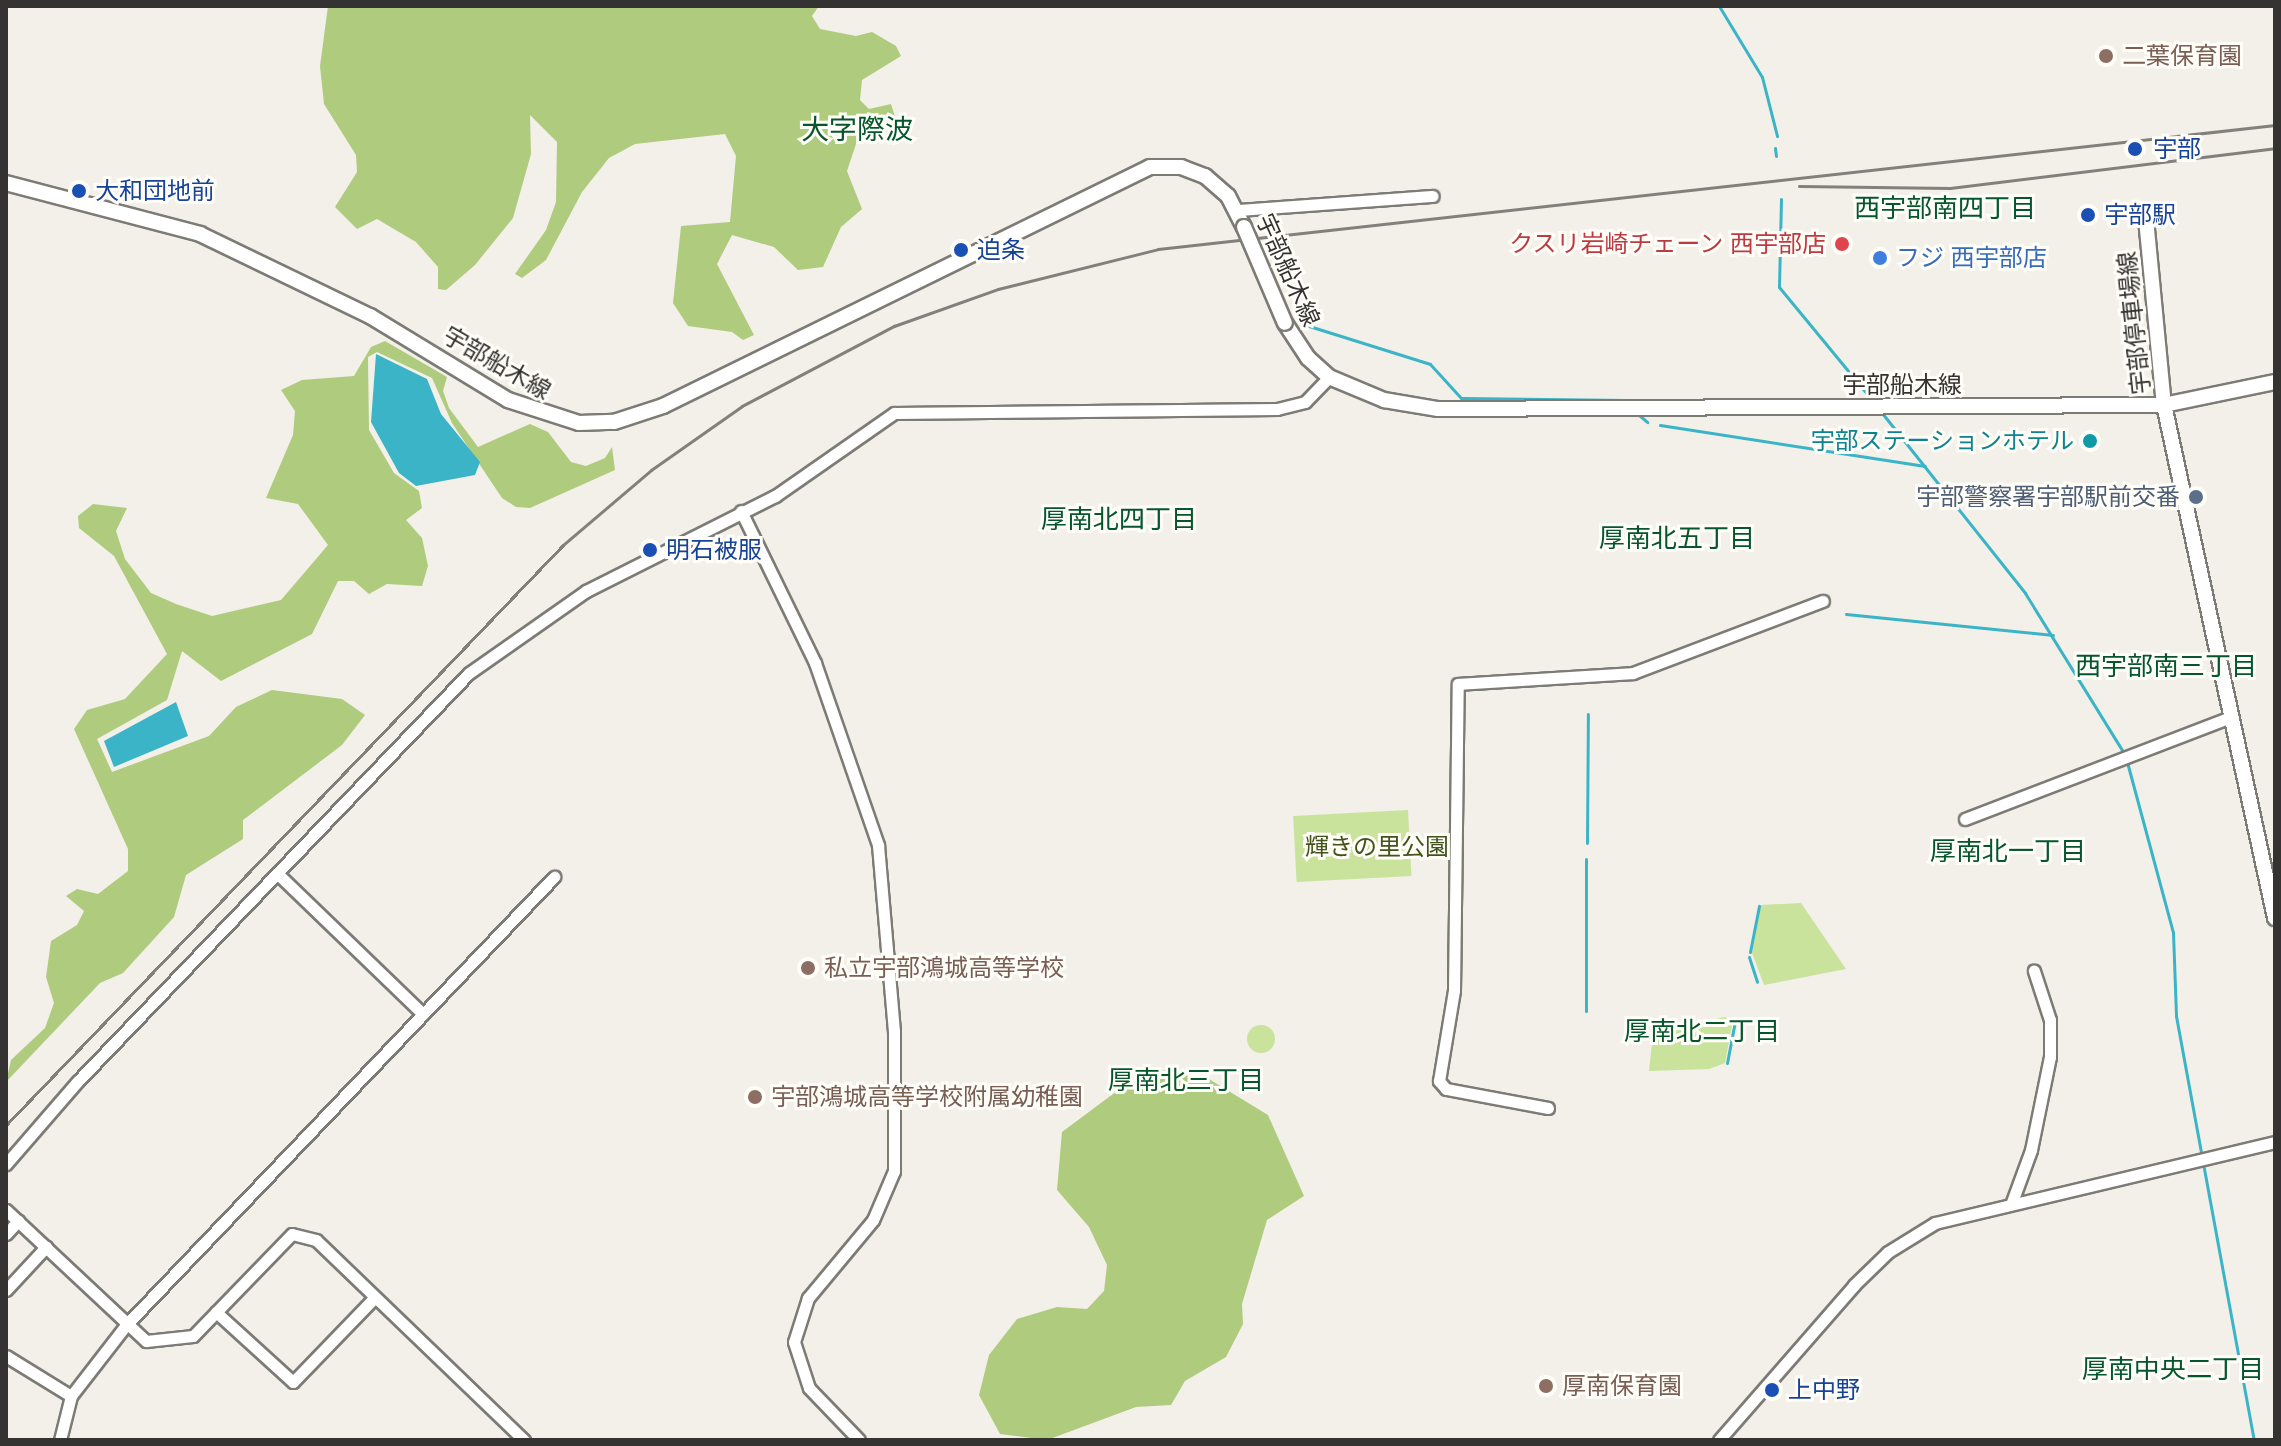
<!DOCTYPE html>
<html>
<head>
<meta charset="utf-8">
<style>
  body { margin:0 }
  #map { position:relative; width:2281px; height:1446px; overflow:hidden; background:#f2f0e9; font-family:Helvetica,"Noto Sans JP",sans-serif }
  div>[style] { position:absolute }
  .green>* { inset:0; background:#c9e29c; transform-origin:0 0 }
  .round { border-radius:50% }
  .forest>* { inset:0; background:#afcb7d }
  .water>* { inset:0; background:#3ab4c6 }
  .stream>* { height:3px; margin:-1.5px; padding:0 1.5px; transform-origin:1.5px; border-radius:1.5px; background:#3ab4c6 }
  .roads { filter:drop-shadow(2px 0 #7d7b75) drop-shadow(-2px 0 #7d7b75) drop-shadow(0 2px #7d7b75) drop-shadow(0 -2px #7d7b75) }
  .minor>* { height:11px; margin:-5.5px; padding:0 5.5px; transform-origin:5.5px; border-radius:5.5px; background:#fff }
  .major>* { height:14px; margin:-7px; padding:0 7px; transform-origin:7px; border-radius:7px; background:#fff }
  .rail>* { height:3px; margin:-1.5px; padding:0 1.5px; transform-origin:1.5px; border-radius:1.5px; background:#82807c }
  .bridges { filter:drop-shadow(2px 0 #7d7b75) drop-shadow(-2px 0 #7d7b75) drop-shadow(0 2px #7d7b75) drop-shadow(0 -2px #7d7b75) }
  .major-bridge>* { height:14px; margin:-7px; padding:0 7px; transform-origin:7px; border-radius:7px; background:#fff }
  .dots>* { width:22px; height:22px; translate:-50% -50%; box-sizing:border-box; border:4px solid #fffdf7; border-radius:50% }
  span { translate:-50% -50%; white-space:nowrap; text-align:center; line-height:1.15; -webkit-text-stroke:6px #fffdf7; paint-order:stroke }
  .education-label { font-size:24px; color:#785e54 }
  .left { translate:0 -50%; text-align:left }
  .transit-label { font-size:24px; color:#164399 }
  .health-label { font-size:24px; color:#be3a42 }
  .right { translate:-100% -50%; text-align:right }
  .shop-label { font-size:24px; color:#366cbe }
  .street-label { font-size:24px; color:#343331 }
  .culture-label { font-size:24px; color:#0d838f }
  .service-label { font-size:24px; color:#4e5e75 }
  .park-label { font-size:24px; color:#42531c }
  .neighbourhood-label { font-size:26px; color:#05562c }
  .quarter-label { font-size:28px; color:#05562c }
  .frame { position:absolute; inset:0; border:8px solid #343331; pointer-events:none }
</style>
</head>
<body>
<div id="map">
  <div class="green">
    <div style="left:1408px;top:810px;width:66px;height:115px;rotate:87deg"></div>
    <div style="clip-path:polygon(1801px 903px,1846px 969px,1764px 985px,1752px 953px,1761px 905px)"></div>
    <div style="clip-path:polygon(1725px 1017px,1733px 1020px,1725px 1063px,1709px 1069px,1649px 1071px,1653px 1034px)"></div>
    <div class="round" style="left:1247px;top:1025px;width:28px;height:28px"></div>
  </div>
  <div class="forest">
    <div style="clip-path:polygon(328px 6px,819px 6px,812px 16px,820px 29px,856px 36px,872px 32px,896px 46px,901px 56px,862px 80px,860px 100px,869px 109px,891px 104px,896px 120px,859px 135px,847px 171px,862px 209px,841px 227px,823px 267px,798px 270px,774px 247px,732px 235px,717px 264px,754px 335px,743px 340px,732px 332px,688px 326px,673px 303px,681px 226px,730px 222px,736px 156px,725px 134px,635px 144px,609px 158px,582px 192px,546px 260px,522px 278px,515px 274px,546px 230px,556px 202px,557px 142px,530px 115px,531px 154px,513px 218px,475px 265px,446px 290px,438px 289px,438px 267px,416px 242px,377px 219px,357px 229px,335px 207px,357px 172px,356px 155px,324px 104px,320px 66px)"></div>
    <div style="clip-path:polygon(385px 341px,447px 377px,443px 391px,449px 408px,478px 447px,530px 424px,548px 432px,571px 462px,586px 466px,605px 458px,612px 447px,615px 470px,530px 508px,516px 507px,502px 498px,452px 423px,432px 378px,377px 352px,368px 357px,369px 430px,394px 473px,419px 491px,422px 508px,406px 520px,422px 538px,428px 566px,422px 586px,387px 584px,369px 594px,354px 581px,338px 581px,312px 634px,221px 681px,182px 651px,167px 700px,97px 739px,112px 772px,209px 736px,236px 707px,272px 690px,342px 699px,365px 715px,342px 745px,243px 820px,243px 839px,186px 875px,174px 917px,123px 973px,100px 983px,6px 1082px,11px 1060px,45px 1028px,54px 1003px,46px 977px,51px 941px,77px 925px,84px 911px,66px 896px,77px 889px,98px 894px,128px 871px,128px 849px,74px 729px,87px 710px,125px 699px,167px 654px,114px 556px,79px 528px,78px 516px,93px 504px,127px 508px,116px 531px,125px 559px,151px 593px,176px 604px,212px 616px,281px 600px,328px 545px,298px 504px,266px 498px,293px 435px,295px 411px,281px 390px,302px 380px,354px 376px,371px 347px)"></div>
    <div style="clip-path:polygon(1168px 1069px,1204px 1076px,1268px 1115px,1304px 1196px,1267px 1220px,1242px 1304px,1243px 1324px,1226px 1357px,1185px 1381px,1171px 1405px,1136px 1407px,1047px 1440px,1000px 1434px,979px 1395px,989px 1355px,1017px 1319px,1057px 1307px,1087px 1309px,1104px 1291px,1107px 1265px,1089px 1227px,1057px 1190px,1062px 1132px,1121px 1088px)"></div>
  </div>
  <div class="water">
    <div style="clip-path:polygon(376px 354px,427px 379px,441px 414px,480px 462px,475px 475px,416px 486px,399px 473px,371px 422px)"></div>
    <div style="clip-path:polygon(176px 702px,188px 736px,114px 767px,104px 741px)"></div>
  </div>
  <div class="stream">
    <div style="left:1719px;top:6px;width:83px;rotate:58.8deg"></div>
    <div style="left:1762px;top:77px;width:61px;rotate:75.7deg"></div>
    <div style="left:1775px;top:148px;width:8px;rotate:83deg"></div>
    <div style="left:1781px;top:199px;width:88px;rotate:91.3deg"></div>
    <div style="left:1779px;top:287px;width:148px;rotate:50.5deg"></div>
    <div style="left:1309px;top:326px;width:127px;rotate:17.4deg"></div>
    <div style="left:1430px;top:364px;width:46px;rotate:47.6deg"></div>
    <div style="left:1461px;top:398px;width:165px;rotate:0.7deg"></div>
    <div style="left:1882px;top:413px;width:230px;rotate:51.5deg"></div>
    <div style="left:2025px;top:593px;width:190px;rotate:58.3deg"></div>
    <div style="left:1639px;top:415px;width:11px;rotate:41deg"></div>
    <div style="left:1660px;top:425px;width:268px;rotate:8.8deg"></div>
    <div style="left:1846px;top:614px;width:208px;rotate:5.8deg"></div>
    <div style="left:2127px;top:762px;width:177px;rotate:74.9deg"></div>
    <div style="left:2173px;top:933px;width:83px;rotate:87.9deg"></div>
    <div style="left:2176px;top:1016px;width:431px;rotate:79.6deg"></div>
    <div style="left:1587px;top:843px;width:129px;rotate:-89.6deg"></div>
    <div style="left:1586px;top:859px;width:152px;rotate:90deg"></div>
    <div style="left:1750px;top:952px;width:47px;rotate:-78.9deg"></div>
    <div style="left:1749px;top:957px;width:26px;rotate:72deg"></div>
    <div style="left:1727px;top:1063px;width:43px;rotate:-79.2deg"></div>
  </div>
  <div class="roads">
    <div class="minor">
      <div style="left:1237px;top:210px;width:196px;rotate:-4.1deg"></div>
      <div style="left:741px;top:511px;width:169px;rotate:64deg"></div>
      <div style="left:815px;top:663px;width:193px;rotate:70.9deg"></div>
      <div style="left:878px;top:845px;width:187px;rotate:85.1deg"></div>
      <div style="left:894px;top:1031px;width:140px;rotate:90deg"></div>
      <div style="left:894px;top:1171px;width:53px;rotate:113.2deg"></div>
      <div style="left:873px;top:1220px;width:102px;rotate:129.8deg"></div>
      <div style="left:808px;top:1298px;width:46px;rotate:107.7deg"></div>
      <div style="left:794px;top:1342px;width:48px;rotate:71.9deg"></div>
      <div style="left:809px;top:1388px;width:72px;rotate:46.1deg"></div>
      <div style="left:1965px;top:819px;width:285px;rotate:-21deg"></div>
      <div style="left:279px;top:875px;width:200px;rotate:44deg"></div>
      <div style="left:1548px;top:1108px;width:104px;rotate:-169.4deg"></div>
      <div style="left:1446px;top:1089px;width:11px;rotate:-131deg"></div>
      <div style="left:1439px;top:1081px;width:92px;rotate:-80.6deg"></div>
      <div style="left:1454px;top:990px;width:306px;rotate:-89.3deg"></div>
      <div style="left:1458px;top:684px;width:175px;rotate:-3.6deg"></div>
      <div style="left:1633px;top:673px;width:203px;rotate:-20.8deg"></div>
      <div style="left:6px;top:1164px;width:110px;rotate:-49.1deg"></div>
      <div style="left:78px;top:1081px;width:565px;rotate:-46.22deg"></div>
      <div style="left:469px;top:673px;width:143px;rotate:-35deg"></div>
      <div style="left:586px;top:591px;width:212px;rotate:-26.7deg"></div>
      <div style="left:775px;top:496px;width:145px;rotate:-34.9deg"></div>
      <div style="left:894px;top:413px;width:383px;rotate:-0.6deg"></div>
      <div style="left:1277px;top:409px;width:29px;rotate:-14deg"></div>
      <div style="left:1305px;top:402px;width:35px;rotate:-46deg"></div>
      <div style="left:2012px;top:1202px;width:55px;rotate:-69.9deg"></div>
      <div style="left:2031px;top:1150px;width:95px;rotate:-78.5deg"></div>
      <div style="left:2050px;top:1057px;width:37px;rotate:-90deg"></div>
      <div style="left:2050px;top:1020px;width:52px;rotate:-108.1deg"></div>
      <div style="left:6px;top:1210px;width:192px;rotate:43.1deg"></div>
      <div style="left:146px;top:1341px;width:47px;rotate:-6.1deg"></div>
      <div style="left:193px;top:1336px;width:142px;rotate:-45.9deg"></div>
      <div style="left:292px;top:1234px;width:25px;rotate:14deg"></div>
      <div style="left:316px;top:1240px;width:289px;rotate:43.9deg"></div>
      <div style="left:6px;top:1234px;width:18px;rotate:-47deg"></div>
      <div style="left:6px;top:1290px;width:59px;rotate:-47.1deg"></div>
      <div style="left:216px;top:1312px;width:104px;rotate:42.3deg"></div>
      <div style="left:293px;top:1382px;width:118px;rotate:-46deg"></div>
      <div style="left:6px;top:1356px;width:76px;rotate:31.6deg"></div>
      <div style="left:60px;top:1440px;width:45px;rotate:-76deg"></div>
      <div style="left:71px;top:1396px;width:90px;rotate:-52.2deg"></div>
      <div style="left:126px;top:1325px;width:620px;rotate:-46.31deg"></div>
      <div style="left:1719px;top:1440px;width:206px;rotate:-48.9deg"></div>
      <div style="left:1854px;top:1285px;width:47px;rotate:-44.1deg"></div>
      <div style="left:1888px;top:1252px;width:55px;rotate:-31.7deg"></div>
      <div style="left:1935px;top:1223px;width:350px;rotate:-13.4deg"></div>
    </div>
    <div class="major">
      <div style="left:6px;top:183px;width:201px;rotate:14.7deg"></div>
      <div style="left:200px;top:234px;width:189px;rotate:25.8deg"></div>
      <div style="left:370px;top:316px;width:162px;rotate:31.3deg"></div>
      <div style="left:508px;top:400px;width:75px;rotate:17.9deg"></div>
      <div style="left:579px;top:423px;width:35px;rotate:-2deg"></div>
      <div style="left:614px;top:422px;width:52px;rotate:-18.1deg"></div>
      <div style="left:663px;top:406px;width:542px;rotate:-26.14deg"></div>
      <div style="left:1150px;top:167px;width:31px"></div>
      <div style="left:1181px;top:167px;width:26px;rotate:21deg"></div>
      <div style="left:1205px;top:176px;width:30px;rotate:41deg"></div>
      <div style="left:1228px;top:196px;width:35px;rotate:63deg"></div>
      <div style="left:2146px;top:219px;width:187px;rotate:84.5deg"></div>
      <div style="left:2164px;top:405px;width:525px;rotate:77.79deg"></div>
      <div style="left:1285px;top:323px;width:42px;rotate:56.7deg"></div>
      <div style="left:1308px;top:358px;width:28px;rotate:42deg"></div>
      <div style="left:1329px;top:377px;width:60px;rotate:22.7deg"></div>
      <div style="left:1384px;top:400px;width:55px;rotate:9.5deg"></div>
      <div style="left:1438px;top:409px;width:726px;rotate:-0.32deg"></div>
      <div style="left:2164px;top:405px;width:113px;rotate:-11.7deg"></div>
    </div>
  </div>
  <div class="rail">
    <div style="left:1799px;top:186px;width:151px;rotate:0.8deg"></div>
    <div style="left:1950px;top:188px;width:327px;rotate:-7deg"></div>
    <div style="left:6px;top:1125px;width:804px;rotate:-46.16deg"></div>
    <div style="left:563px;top:545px;width:116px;rotate:-40.4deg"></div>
    <div style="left:651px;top:470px;width:111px;rotate:-35.1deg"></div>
    <div style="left:742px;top:406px;width:172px;rotate:-27.8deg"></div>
    <div style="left:894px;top:326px;width:110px;rotate:-19.6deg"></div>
    <div style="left:998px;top:289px;width:165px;rotate:-14deg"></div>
    <div style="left:1158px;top:249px;width:1124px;rotate:-6.33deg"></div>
  </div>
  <div class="bridges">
    <div class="major-bridge">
      <div style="left:1244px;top:227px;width:104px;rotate:66.9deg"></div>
    </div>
  </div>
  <div class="dots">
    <div style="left:2106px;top:56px;background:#8d6e63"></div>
    <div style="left:2135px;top:149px;background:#1a4fb4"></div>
    <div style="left:79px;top:191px;background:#1a4fb4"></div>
    <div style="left:2088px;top:215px;background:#1a4fb4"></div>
    <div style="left:1842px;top:244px;background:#e0444e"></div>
    <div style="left:961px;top:250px;background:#1a4fb4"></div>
    <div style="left:1880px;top:258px;background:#3f7fe0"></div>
    <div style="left:2090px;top:441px;background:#0f9aa8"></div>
    <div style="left:2196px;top:497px;background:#5c6f8a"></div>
    <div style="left:650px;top:550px;background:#1a4fb4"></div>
    <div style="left:808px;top:968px;background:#8d6e63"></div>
    <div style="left:755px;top:1097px;background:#8d6e63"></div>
    <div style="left:1546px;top:1386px;background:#8d6e63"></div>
    <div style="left:1772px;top:1390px;background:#1a4fb4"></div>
  </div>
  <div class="education-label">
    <span class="left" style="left:2122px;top:56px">二葉保育園</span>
    <span class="left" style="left:824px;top:968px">私立宇部鴻城高等学校</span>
    <span class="left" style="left:771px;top:1097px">宇部鴻城高等学校附属幼稚園</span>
    <span class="left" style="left:1562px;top:1386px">厚南保育園</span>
  </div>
  <div class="transit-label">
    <span class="left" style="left:2153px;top:149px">宇部</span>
    <span class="left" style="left:95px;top:191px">大和団地前</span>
    <span class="left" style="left:2104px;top:215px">宇部駅</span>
    <span class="left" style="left:977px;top:250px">迫条</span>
    <span class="left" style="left:666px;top:550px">明石被服</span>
    <span class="left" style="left:1788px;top:1390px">上中野</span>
  </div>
  <div class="health-label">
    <span class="right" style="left:1826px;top:244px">クスリ岩崎チェーン 西宇部店</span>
  </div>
  <div class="shop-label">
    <span class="left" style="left:1896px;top:258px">フジ 西宇部店</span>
  </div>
  <div class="street-label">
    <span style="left:1288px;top:270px;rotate:66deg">宇部船木線</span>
    <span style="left:2134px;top:323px;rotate:-96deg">宇部停車場線</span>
    <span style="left:497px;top:363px;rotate:30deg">宇部船木線</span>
    <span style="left:1902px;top:385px">宇部船木線</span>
  </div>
  <div class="culture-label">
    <span class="right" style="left:2074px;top:441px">宇部ステーションホテル</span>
  </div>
  <div class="service-label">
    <span class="right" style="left:2180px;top:497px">宇部警察署宇部駅前交番</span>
  </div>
  <div class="park-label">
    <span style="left:1377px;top:847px">輝きの里公園</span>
  </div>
  <div class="neighbourhood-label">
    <span style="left:1945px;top:209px">西宇部南四丁目</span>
    <span style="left:1119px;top:520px">厚南北四丁目</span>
    <span style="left:1677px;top:539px">厚南北五丁目</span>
    <span style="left:2166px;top:667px">西宇部南三丁目</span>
    <span style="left:2008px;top:852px">厚南北一丁目</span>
    <span style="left:1702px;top:1032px">厚南北二丁目</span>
    <span style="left:1186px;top:1081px">厚南北三丁目</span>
    <span style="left:2173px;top:1370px">厚南中央二丁目</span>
  </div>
  <div class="quarter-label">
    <span style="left:857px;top:130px">大字際波</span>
  </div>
  <div class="frame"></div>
</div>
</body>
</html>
